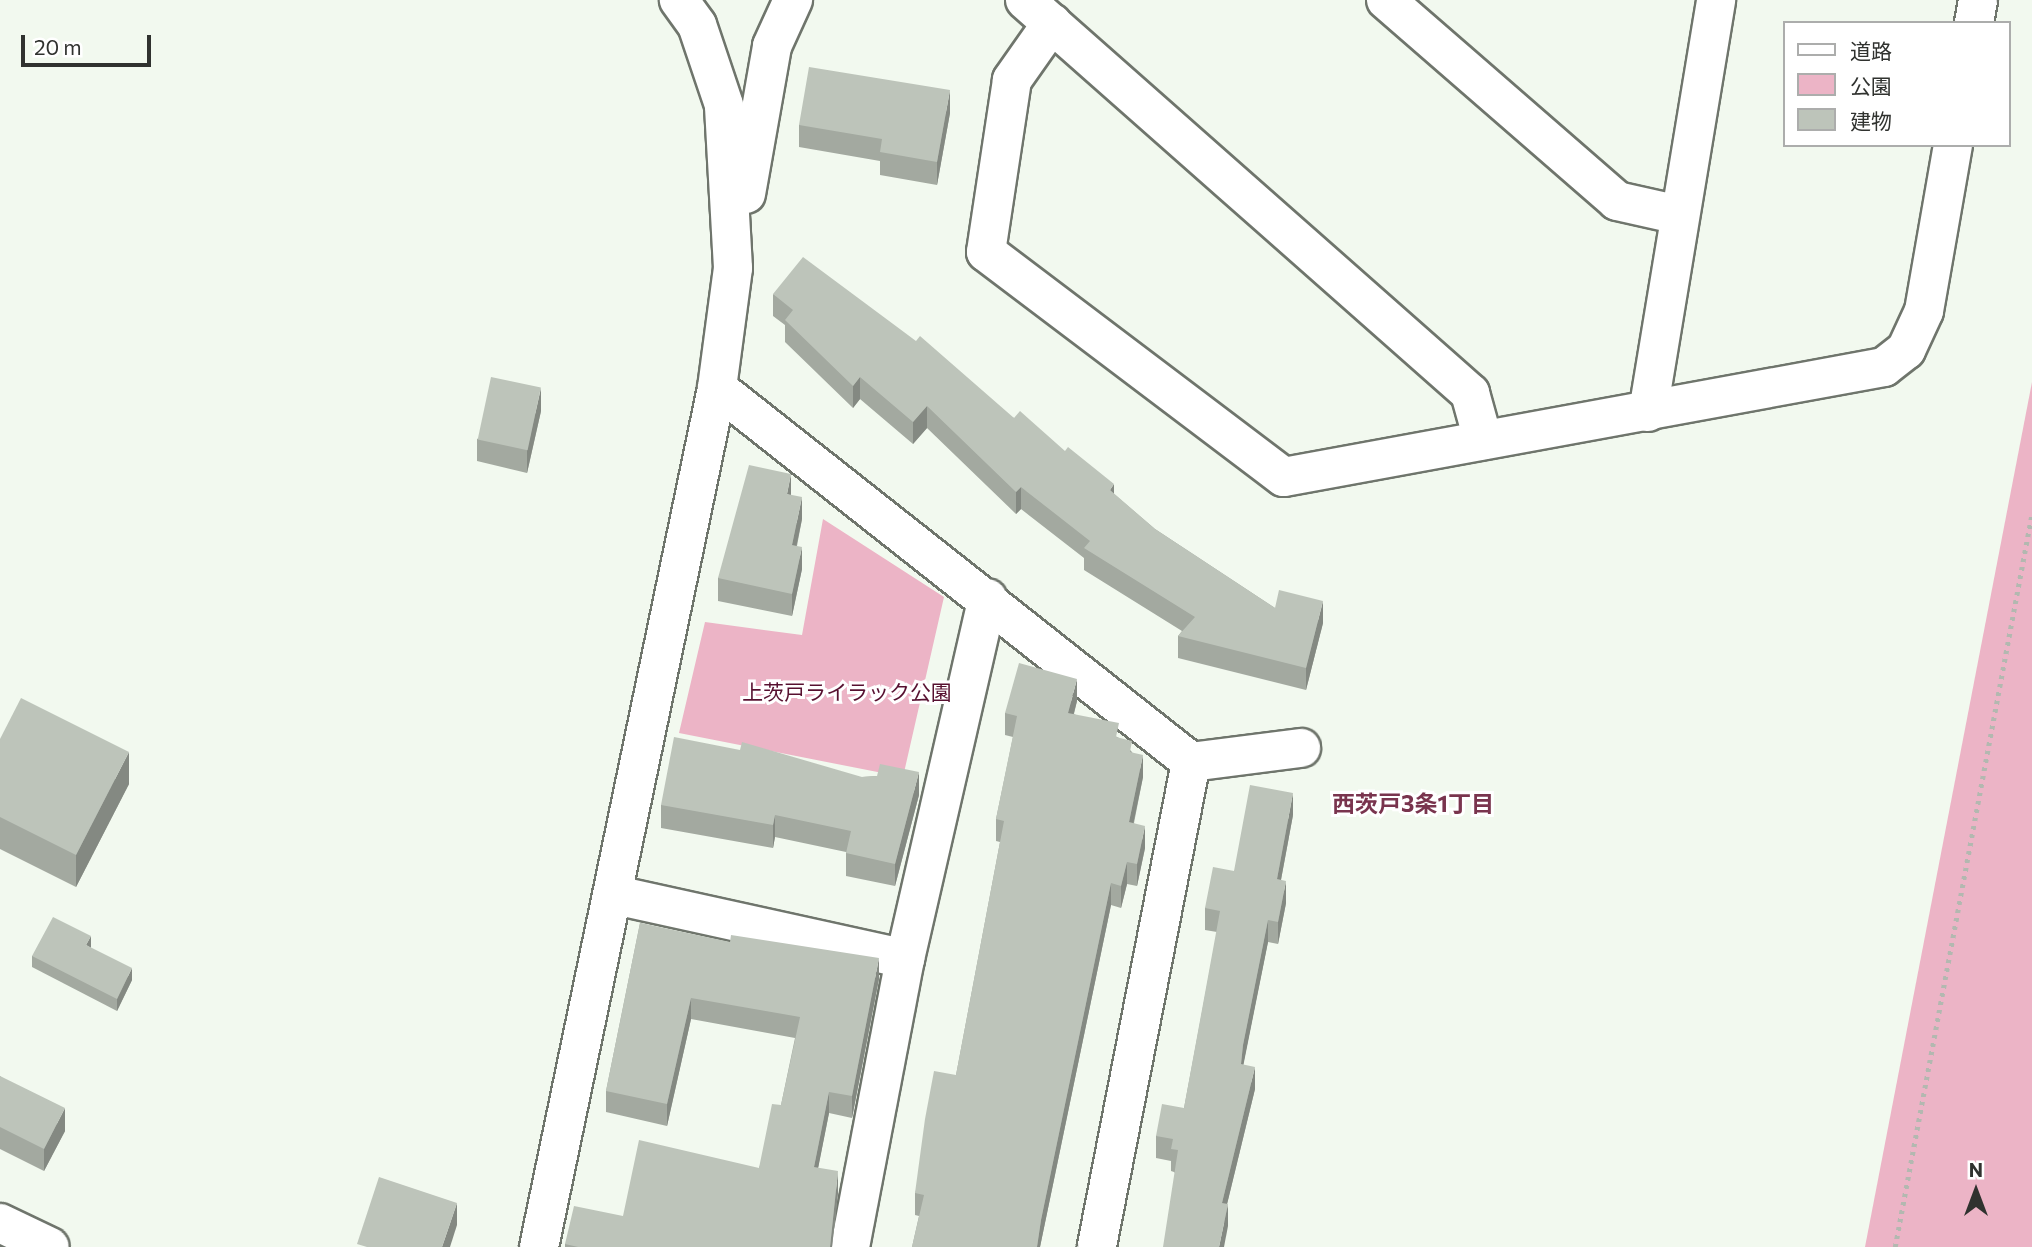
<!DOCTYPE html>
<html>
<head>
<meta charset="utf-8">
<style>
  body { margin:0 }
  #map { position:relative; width:2032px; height:1247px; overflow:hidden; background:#f2f9ef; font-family:Commissioner,"Noto Sans JP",sans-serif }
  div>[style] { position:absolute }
  .green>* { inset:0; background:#ecb4c6 }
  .path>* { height:4.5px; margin-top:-2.25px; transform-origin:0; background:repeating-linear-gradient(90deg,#b3b8b0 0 3.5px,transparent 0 8.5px) }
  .roads { filter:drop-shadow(2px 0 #6f756c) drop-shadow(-2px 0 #6f756c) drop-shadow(0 2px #6f756c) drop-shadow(0 -2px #6f756c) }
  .minor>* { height:38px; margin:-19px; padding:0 19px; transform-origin:19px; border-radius:19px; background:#fff }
  .wall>* { inset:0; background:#a3a9a0 }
  .shaded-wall>* { inset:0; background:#848982 }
  .building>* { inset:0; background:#bdc4ba; transform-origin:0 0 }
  span { translate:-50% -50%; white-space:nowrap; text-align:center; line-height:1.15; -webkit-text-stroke:6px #fff; paint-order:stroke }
  .park-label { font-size:21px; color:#571030 }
  .neighbourhood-label { font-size:23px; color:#79344e; font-weight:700 }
  .legend { position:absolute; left:1783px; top:21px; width:228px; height:126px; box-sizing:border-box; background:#fff; border:2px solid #acadac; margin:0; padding:9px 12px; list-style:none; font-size:21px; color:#30322f }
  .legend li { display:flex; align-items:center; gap:14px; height:35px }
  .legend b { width:35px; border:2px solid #acadac }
  .north { position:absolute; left:1941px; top:1156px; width:70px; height:70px; -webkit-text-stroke:5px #fff; paint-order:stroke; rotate:0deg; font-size:19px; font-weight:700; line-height:28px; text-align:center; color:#30322f }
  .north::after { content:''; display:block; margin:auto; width:24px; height:32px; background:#30322f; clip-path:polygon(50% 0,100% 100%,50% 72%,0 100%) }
  .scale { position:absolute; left:21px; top:35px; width:130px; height:32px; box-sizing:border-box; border:4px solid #30322f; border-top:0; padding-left:9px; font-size:21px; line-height:24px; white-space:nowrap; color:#30322f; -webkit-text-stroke:5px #fff; paint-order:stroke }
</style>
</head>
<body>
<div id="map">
  <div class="green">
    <div style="clip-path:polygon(2032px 382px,2032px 1247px,1865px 1247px)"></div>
    <div style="clip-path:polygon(823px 519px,944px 597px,903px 777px,679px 733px,705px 622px,802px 635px)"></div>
  </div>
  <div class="path">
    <div style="left:1895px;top:1247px;width:747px;rotate:-79.43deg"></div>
  </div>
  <div class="roads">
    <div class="minor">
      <div style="left:1025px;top:0;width:594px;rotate:41.45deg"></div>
      <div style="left:1470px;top:393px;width:49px;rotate:74.5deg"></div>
      <div style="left:1386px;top:0;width:306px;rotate:41deg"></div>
      <div style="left:1617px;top:201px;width:64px;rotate:12.7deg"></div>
      <div style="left:1052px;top:23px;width:70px;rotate:125.1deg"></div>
      <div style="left:1012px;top:80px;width:174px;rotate:98.6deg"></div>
      <div style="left:986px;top:252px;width:373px;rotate:37.1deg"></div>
      <div style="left:1284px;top:477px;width:610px;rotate:-10.39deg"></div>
      <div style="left:1884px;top:367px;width:28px;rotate:-38deg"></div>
      <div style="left:1906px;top:350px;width:43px;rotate:-65.2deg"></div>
      <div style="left:1924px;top:311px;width:169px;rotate:-80.1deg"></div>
      <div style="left:1974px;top:23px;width:23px;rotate:-80deg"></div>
      <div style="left:746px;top:194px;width:150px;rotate:-80deg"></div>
      <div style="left:772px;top:46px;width:51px;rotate:-65.5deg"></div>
      <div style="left:717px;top:388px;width:604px;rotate:38.27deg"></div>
      <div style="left:1191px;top:762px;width:494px;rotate:101deg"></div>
      <div style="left:1648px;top:412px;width:418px;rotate:-80.6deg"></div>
      <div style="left:1191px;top:762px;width:111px;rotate:-7.3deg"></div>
      <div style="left:615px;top:895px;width:297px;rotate:12.4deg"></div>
      <div style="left:0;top:1223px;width:55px;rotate:25.6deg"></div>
      <div style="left:539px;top:1247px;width:877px;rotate:-78.29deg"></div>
      <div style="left:717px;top:388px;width:121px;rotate:-82.4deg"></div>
      <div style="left:733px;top:268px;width:163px;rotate:-93.2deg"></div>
      <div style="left:724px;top:105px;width:84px;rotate:-108.6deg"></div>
      <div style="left:697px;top:25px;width:31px;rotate:-126deg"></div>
      <div style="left:850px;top:1247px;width:293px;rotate:-79.2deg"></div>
      <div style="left:905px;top:959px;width:370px;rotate:-77.1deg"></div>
    </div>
  </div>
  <div class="wall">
    <div style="clip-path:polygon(950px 113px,937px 185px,880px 175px,880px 161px,799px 147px,799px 125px)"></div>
    <div style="clip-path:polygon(773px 294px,1014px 418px,1114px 494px,1155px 529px,1275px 608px,1323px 623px,1306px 690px,1178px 658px,1178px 636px,1182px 631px,1084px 570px,1084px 558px,1021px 509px,1016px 514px,927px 428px,913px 444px,860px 399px,853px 408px,785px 342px,785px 325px,773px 316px)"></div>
    <div style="clip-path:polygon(541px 411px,527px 473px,477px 461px,477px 439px)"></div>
    <div style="clip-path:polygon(802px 519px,797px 546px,802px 569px,792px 616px,718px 601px,718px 578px)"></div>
    <div style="clip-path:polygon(1077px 701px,1074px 714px,1119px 738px,1132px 752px,1143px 777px,1134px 823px,1145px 848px,1137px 886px,1127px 884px,1121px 908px,1111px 905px,1040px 1247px,912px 1247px,919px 1216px,915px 1215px,915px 1193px,956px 1075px,1000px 842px,996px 841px,996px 819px,1013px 737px,1005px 735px,1005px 713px)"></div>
    <div style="clip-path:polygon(0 739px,129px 784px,76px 887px,0 849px)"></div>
    <div style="clip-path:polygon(877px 776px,919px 795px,895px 886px,846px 876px,846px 852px,775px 837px,773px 848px,661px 828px,661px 805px,862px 777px)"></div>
    <div style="clip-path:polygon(1293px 815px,1281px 880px,1286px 903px,1278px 944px,1268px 942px,1243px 1065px,1255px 1089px,1227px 1204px,1228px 1226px,1174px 1172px,1171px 1171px,1171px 1161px,1156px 1158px,1156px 1136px,1184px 1108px,1217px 932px,1205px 930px,1205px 908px,1234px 871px)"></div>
    <div style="clip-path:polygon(640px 923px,879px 979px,852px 1118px,829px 1113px,818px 1168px,838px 1193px,832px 1247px,565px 1247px,565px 1244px,623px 1216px,759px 1168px,781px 1105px,795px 1038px,691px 1019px,667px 1126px,606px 1112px,606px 1091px)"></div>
    <div style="clip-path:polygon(91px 948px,132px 980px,117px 1011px,32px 967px,32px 956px)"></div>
    <div style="clip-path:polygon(0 1076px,65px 1131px,44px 1171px,0 1149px)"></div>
  </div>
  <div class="shaded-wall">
    <div style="clip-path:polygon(950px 90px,950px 113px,937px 185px,937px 162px)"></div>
    <div style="clip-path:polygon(860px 377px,860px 399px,853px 408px,853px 386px)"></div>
    <div style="clip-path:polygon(541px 388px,541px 411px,527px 473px,527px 450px)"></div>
    <div style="clip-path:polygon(927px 406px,927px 428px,913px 444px,913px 422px)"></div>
    <div style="clip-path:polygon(791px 474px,791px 496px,787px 494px)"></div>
    <div style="clip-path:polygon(1114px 484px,1114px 506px,1110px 490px)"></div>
    <div style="clip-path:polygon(1021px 487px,1021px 509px,1016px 514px,1016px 492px)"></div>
    <div style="clip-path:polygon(802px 497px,802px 519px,792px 567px,792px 545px)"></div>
    <div style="clip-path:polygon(802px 547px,802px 569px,792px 616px,792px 594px)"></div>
    <div style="clip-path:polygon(1323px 601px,1323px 623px,1306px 690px,1306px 668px)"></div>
    <div style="clip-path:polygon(1077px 679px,1077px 701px,1068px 735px,1068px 713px)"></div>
    <div style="clip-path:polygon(129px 752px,129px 784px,76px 887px,76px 855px)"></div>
    <div style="clip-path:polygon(1143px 755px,1143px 777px,1129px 844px,1129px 822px)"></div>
    <div style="clip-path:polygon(919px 772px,919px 795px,895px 886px,895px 864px)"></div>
    <div style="clip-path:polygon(1293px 793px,1293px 815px,1277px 901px,1277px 879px)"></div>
    <div style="clip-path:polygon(775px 815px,775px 837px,773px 848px,773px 825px)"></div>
    <div style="clip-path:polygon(1145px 826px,1145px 848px,1137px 886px,1137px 864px)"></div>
    <div style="clip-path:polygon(1127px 862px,1127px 884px,1121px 908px,1121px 886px)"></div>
    <div style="clip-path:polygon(1286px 881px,1286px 903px,1278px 944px,1278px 922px)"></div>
    <div style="clip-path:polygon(1111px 883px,1111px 905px,1040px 1247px,1037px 1247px,1041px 1220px)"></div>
    <div style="clip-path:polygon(1268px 920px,1268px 942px,1243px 1067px,1241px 1064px,1243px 1045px)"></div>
    <div style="clip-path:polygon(91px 936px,91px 948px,86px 945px)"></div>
    <div style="clip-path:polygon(879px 958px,879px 979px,852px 1118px,852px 1096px)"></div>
    <div style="clip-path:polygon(132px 968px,132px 980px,117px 1011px,117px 999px)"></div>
    <div style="clip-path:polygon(691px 998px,691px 1019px,667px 1126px,667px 1104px)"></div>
    <div style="clip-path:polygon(1255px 1067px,1255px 1089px,1222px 1225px,1222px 1203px)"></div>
    <div style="clip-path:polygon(829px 1092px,829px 1113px,814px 1189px,814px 1167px)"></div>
    <div style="clip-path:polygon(65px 1108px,65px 1131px,44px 1171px,44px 1149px)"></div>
    <div style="clip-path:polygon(838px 1171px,838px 1193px,832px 1247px,830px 1247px)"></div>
    <div style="clip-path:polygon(457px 1203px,457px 1225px,450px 1247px,442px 1247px)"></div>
    <div style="clip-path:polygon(1228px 1204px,1228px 1226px,1224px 1247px,1219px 1247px)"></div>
  </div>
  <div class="building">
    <div style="clip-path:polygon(809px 67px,950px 90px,937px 162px,880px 152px,882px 139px,799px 125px)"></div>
    <div style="clip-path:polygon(803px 257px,916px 341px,920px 336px,1014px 418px,1020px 411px,1065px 451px,1068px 447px,1114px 484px,1110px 490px,1155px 529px,1275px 608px,1279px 590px,1323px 601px,1306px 668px,1178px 636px,1195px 617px,1084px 548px,1090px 541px,1021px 487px,1016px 492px,927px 406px,913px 422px,860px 377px,853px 386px,785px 320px,793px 310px,773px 294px)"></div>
    <div style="left:491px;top:377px;width:51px;height:64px;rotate:12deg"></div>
    <div style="clip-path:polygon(749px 465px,791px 474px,787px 494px,802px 497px,792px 545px,802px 547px,792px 594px,718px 578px)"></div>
    <div style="clip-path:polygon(1019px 663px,1077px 679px,1068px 713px,1119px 723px,1116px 737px,1132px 741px,1130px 752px,1143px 755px,1129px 822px,1145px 826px,1137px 864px,1127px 862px,1121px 886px,1111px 883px,1041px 1220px,1037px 1247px,912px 1247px,924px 1195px,915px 1193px,925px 1119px,934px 1071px,956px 1075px,1004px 821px,996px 819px,1017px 716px,1005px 713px)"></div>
    <div style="clip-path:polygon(21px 698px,129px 752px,76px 855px,0 817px,0 739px)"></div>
    <div style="clip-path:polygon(674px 737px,740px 750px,742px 742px,862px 777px,877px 776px,880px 764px,919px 772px,895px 864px,846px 853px,851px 831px,775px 815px,773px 825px,661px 805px)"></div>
    <div style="clip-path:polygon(1250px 785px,1293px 793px,1277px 879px,1286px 881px,1278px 922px,1268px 920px,1243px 1045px,1241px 1064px,1255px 1067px,1222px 1203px,1228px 1204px,1219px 1247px,1163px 1247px,1178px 1150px,1171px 1149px,1173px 1139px,1156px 1136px,1162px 1104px,1184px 1108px,1220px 911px,1205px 908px,1213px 867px,1234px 871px)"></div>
    <div style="clip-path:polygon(53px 917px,91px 936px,86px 945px,132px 968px,117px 999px,32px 956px)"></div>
    <div style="clip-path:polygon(640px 923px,730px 942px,731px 935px,879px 958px,852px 1096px,829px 1092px,814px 1167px,838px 1171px,830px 1247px,578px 1247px,565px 1244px,574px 1206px,623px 1216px,639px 1140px,759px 1168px,772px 1104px,781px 1105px,800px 1017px,691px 998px,667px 1104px,606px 1091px)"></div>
    <div style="clip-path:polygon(0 1076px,65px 1108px,44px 1149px,0 1127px)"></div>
    <div style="clip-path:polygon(379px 1177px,457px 1203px,442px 1247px,367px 1247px,357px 1244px)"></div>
  </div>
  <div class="park-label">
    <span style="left:847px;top:692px">上茨戸ライラック公園</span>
  </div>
  <div class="neighbourhood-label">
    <span style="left:1413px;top:803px">西茨戸3条1丁目</span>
  </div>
  <ul class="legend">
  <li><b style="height:9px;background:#fff"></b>道路</li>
  <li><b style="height:19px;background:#ecb4c6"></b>公園</li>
  <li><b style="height:19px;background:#bdc4ba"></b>建物</li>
  </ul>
  <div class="north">N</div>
  <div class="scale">20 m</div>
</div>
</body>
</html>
